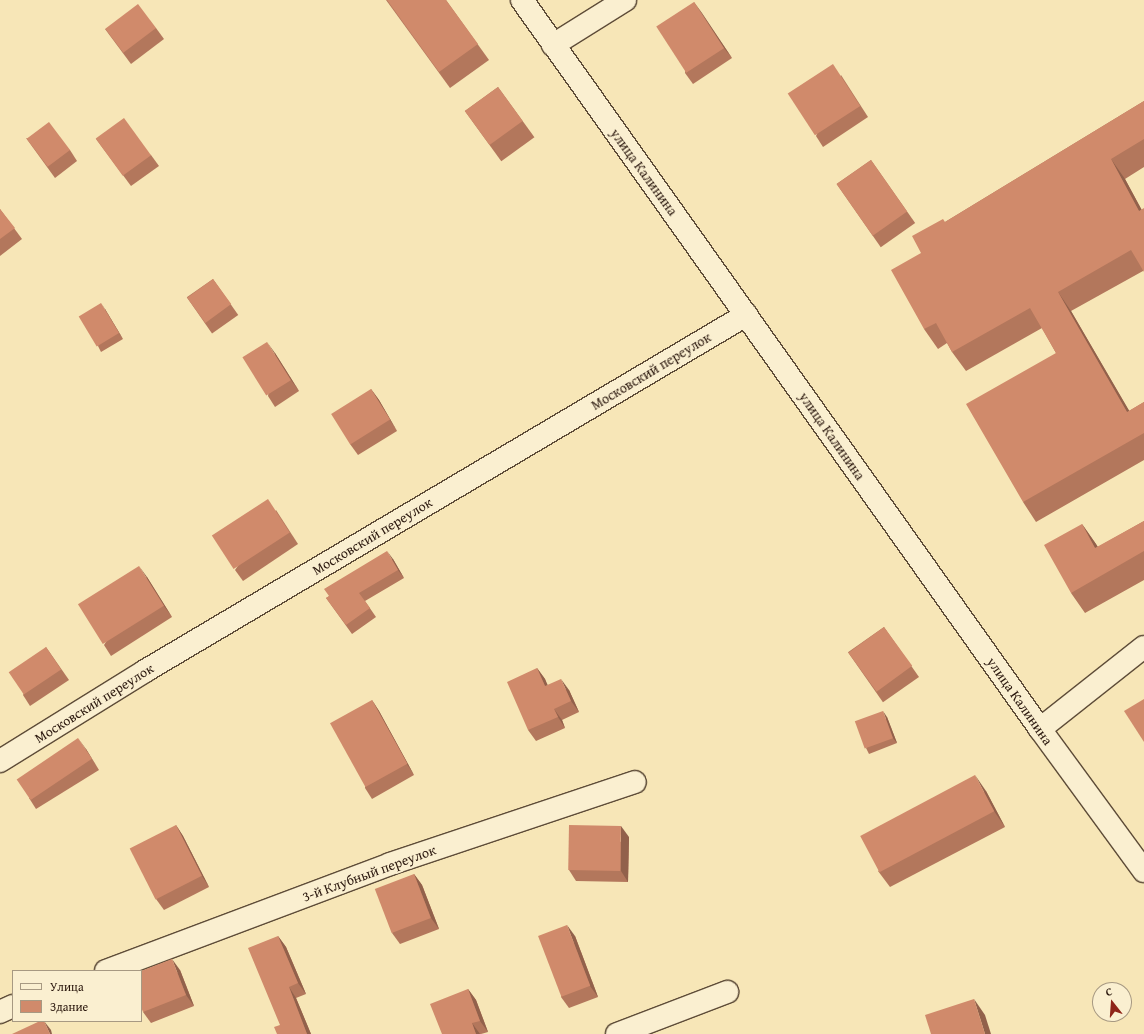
<!DOCTYPE html>
<html>
<head>
<meta charset="utf-8">
<style>
  body { margin:0 }
  #map { position:relative; width:1144px; height:1034px; overflow:hidden; background:#f7e6b7; font-family:"Gentium Book Plus",serif }
  div>[style] { position:absolute }
  .roads { filter:drop-shadow(1px 0 #5e4c38) drop-shadow(-1px 0 #5e4c38) drop-shadow(0 1px #5e4c38) drop-shadow(0 -1px #5e4c38) }
  .street>* { height:22px; margin:-11px; padding:0 11px; transform-origin:11px; border-radius:11px; background:#faefd0 }
  .secondary>* { height:22px; margin:-11px; padding:0 11px; transform-origin:11px; border-radius:11px; background:#faefd0 }
  .wall>* { inset:0; background:#b3775c; transform-origin:0 0 }
  .shaded-wall>* { inset:0; background:#92614b }
  .building>* { inset:0; background:#d08a6b; transform-origin:0 0 }
  span { translate:-50% -50%; white-space:nowrap; text-align:center; line-height:1.15; -webkit-text-stroke:4px #faefd0; paint-order:stroke }
  .street-label { font-size:14px; color:#2b180e }
  .legend { position:absolute; left:12px; top:970px; width:130px; height:52px; box-sizing:border-box; background:#faefd0; border:1px solid #a79982; margin:0; padding:5px 7px; list-style:none; font-size:12px; color:#2b180e }
  .legend li { display:flex; align-items:center; gap:8px; height:20px }
  .legend b { width:20px; border:1px solid #a79982 }
  .north { position:absolute; left:1092px; top:982px; width:40px; height:40px; box-sizing:border-box; background:#faefd0; border:1px solid #a79982; border-radius:50%; rotate:343deg; font-size:11px; font-weight:700; line-height:16px; text-align:center; color:#2b180e }
  .north::after { content:''; display:block; margin:auto; width:14px; height:18px; background:#8f2418; clip-path:polygon(50% 0,100% 100%,50% 72%,0 100%) }
</style>
</head>
<body>
<div id="map">
  <div class="roads">
    <div class="street">
      <div style="left:553px;top:45px;width:85px;rotate:-32deg"></div>
      <div style="left:1040px;top:729px;width:132px;rotate:-38.3deg"></div>
      <div style="left:0;top:761px;width:171px;rotate:-31.8deg"></div>
      <div style="left:145px;top:671px;width:699px;rotate:-30.64deg"></div>
      <div style="left:106px;top:971px;width:303px;rotate:-20.6deg"></div>
      <div style="left:390px;top:864px;width:258px;rotate:-18.5deg"></div>
      <div style="left:0;top:1012px;width:14px;rotate:-25deg"></div>
      <div style="left:617px;top:1034px;width:118px;rotate:-20.9deg"></div>
    </div>
    <div class="secondary">
      <div style="left:522px;top:0;width:894px;rotate:54.6deg"></div>
      <div style="left:1040px;top:729px;width:176px;rotate:53.8deg"></div>
    </div>
  </div>
  <div class="wall">
    <div style="clip-path:polygon(386px 0,446px 0,489px 60px,450px 88px)"></div>
    <div style="clip-path:polygon(694px 2px,732px 58px,693px 84px,685px 73px)"></div>
    <div style="clip-path:polygon(156px 28px,164px 39px,131px 64px,105px 29px)"></div>
    <div style="clip-path:polygon(841px 75px,868px 117px,823px 147px,816px 136px)"></div>
    <div style="left:498px;top:87px;width:62px;height:41px;rotate:54deg"></div>
    <div style="clip-path:polygon(1144px 101px,1144px 167px,1125px 179px,1141px 209px,1143px 271px,1071px 311px,1129px 411px,1144px 402px,1144px 460px,1036px 522px,1023px 502px,1056px 353px,1042px 328px,966px 371px,952px 352px,947px 343px,938px 349px,924px 329px,921px 253px,945px 222px)"></div>
    <div style="clip-path:polygon(26px 138px,70px 150px,77px 161px,55px 178px)"></div>
    <div style="clip-path:polygon(96px 139px,151px 155px,159px 166px,131px 186px)"></div>
    <div style="left:871px;top:160px;width:77px;height:42px;rotate:55deg"></div>
    <div style="clip-path:polygon(0 209px,22px 239px,0 256px)"></div>
    <div style="left:213px;top:279px;width:44px;height:32px;rotate:55deg"></div>
    <div style="clip-path:polygon(105px 309px,123px 339px,101px 352px,98px 346px)"></div>
    <div style="clip-path:polygon(275px 353px,299px 391px,275px 407px,268px 396px)"></div>
    <div style="clip-path:polygon(371px 389px,379px 400px,397px 431px,358px 455px,350px 444px)"></div>
    <div style="clip-path:polygon(276px 510px,298px 544px,243px 581px,235px 570px)"></div>
    <div style="clip-path:polygon(1144px 521px,1144px 580px,1085px 613px,1071px 593px,1082px 524px,1098px 547px)"></div>
    <div style="clip-path:polygon(393px 559px,404px 578px,365px 601px,376px 617px,352px 634px,326px 598px)"></div>
    <div style="clip-path:polygon(147px 577px,172px 617px,111px 656px,104px 645px)"></div>
    <div style="left:884px;top:627px;width:61px;height:44px;rotate:55deg"></div>
    <div style="clip-path:polygon(46px 647px,69px 680px,30px 706px,23px 695px)"></div>
    <div style="clip-path:polygon(537px 668px,545px 679px,547px 685px,569px 690px,579px 712px,562px 720px,565px 728px,536px 741px,528px 730px)"></div>
    <div style="clip-path:polygon(372px 700px,379px 711px,414px 775px,372px 799px,365px 788px)"></div>
    <div style="clip-path:polygon(887px 717px,897px 743px,869px 754px,866px 748px)"></div>
    <div style="clip-path:polygon(86px 749px,99px 770px,36px 809px,29px 798px)"></div>
    <div style="clip-path:polygon(986px 791px,1005px 827px,890px 887px,878px 871px)"></div>
    <div style="clip-path:polygon(176px 825px,183px 836px,209px 887px,164px 910px,156px 899px)"></div>
    <div style="clip-path:polygon(629px 837px,628px 882px,576px 881px,569px 870px)"></div>
    <div style="clip-path:polygon(414px 874px,422px 885px,439px 929px,400px 944px,392px 933px)"></div>
    <div style="clip-path:polygon(278px 936px,286px 947px,306px 994px,296px 998px,311px 1034px,277px 1034px,280px 1025px)"></div>
    <div style="clip-path:polygon(575px 936px,598px 997px,569px 1008px,561px 997px)"></div>
    <div style="clip-path:polygon(180px 970px,194px 1006px,151px 1023px,143px 1012px)"></div>
    <div style="clip-path:polygon(468px 989px,476px 1000px,488px 1032px,481px 1034px,442px 1034px)"></div>
  </div>
  <div class="shaded-wall">
    <div style="clip-path:polygon(694px 2px,702px 13px,732px 58px,724px 48px)"></div>
    <div style="clip-path:polygon(1111px 159px,1125px 179px,1144px 214px,1139px 211px)"></div>
    <div style="clip-path:polygon(1058px 292px,1071px 311px,1141px 431px,1127px 412px)"></div>
    <div style="clip-path:polygon(101px 303px,105px 309px,123px 339px,119px 333px)"></div>
    <div style="clip-path:polygon(267px 342px,275px 353px,299px 391px,291px 380px)"></div>
    <div style="clip-path:polygon(371px 389px,379px 400px,397px 431px,390px 420px)"></div>
    <div style="clip-path:polygon(1082px 524px,1096px 544px,1110px 569px,1095px 548px)"></div>
    <div style="clip-path:polygon(387px 551px,393px 559px,404px 578px,398px 570px)"></div>
    <div style="clip-path:polygon(139px 566px,147px 577px,172px 617px,164px 606px)"></div>
    <div style="clip-path:polygon(537px 668px,545px 679px,553px 697px,545px 686px)"></div>
    <div style="clip-path:polygon(561px 679px,569px 690px,579px 712px,571px 701px)"></div>
    <div style="clip-path:polygon(372px 700px,379px 711px,414px 775px,407px 764px)"></div>
    <div style="clip-path:polygon(554px 709px,562px 720px,565px 728px,558px 717px)"></div>
    <div style="clip-path:polygon(883px 711px,887px 717px,897px 743px,893px 738px)"></div>
    <div style="clip-path:polygon(78px 738px,86px 749px,99px 770px,92px 759px)"></div>
    <div style="clip-path:polygon(975px 775px,986px 791px,1005px 827px,994px 811px)"></div>
    <div style="clip-path:polygon(176px 825px,183px 836px,209px 887px,202px 876px)"></div>
    <div style="clip-path:polygon(621px 826px,629px 837px,628px 882px,621px 871px)"></div>
    <div style="clip-path:polygon(414px 874px,422px 885px,439px 929px,431px 918px)"></div>
    <div style="clip-path:polygon(567px 925px,575px 936px,598px 997px,590px 986px)"></div>
    <div style="clip-path:polygon(278px 936px,286px 947px,306px 994px,298px 983px)"></div>
    <div style="clip-path:polygon(172px 959px,180px 970px,194px 1006px,186px 995px)"></div>
    <div style="clip-path:polygon(289px 987px,296px 998px,311px 1034px,307px 1034px)"></div>
    <div style="clip-path:polygon(468px 989px,476px 1000px,488px 1032px,480px 1021px)"></div>
    <div style="clip-path:polygon(974px 999px,985px 1015px,991px 1034px,985px 1034px)"></div>
    <div style="clip-path:polygon(44px 1021px,51px 1030px,52px 1034px,50px 1034px)"></div>
    <div style="clip-path:polygon(472px 1023px,480px 1034px,476px 1034px)"></div>
  </div>
  <div class="building">
    <div style="clip-path:polygon(387px 0,446px 0,478px 44px,439px 72px)"></div>
    <div style="left:694px;top:2px;width:55px;height:45px;rotate:57deg"></div>
    <div style="left:138px;top:4px;width:30px;height:41px;rotate:53deg"></div>
    <div style="left:833px;top:64px;width:50px;height:54px;rotate:57deg"></div>
    <div style="left:498px;top:87px;width:42px;height:41px;rotate:54deg"></div>
    <div style="clip-path:polygon(1144px 101px,1144px 139px,1111px 159px,1139px 211px,1144px 208px,1144px 272px,1131px 250px,1058px 292px,1127px 412px,1144px 402px,1144px 433px,1023px 502px,966px 404px,1056px 353px,1030px 308px,952px 352px,936px 323px,924px 329px,891px 270px,921px 253px,912px 236px,943px 219px,945px 222px)"></div>
    <div style="left:124px;top:118px;width:46px;height:35px;rotate:54deg"></div>
    <div style="left:49px;top:122px;width:35px;height:28px;rotate:53deg"></div>
    <div style="left:871px;top:160px;width:63px;height:42px;rotate:55deg"></div>
    <div style="clip-path:polygon(0 209px,15px 228px,0 239px)"></div>
    <div style="left:213px;top:279px;width:31px;height:32px;rotate:54deg"></div>
    <div style="left:101px;top:303px;width:35px;height:26px;rotate:59deg"></div>
    <div style="left:267px;top:342px;width:45px;height:29px;rotate:58deg"></div>
    <div style="left:371px;top:389px;width:36px;height:47px;rotate:58deg"></div>
    <div style="left:268px;top:499px;width:40px;height:67px;rotate:57deg"></div>
    <div style="clip-path:polygon(1144px 521px,1144px 551px,1071px 593px,1044px 545px,1082px 524px,1095px 548px)"></div>
    <div style="clip-path:polygon(387px 551px,398px 570px,359px 593px,370px 608px,346px 625px,326px 598px,329px 596px,324px 589px)"></div>
    <div style="left:139px;top:566px;width:47px;height:72px;rotate:58deg"></div>
    <div style="left:884px;top:627px;width:48px;height:44px;rotate:54deg"></div>
    <div style="left:46px;top:647px;width:27px;height:45px;rotate:56deg"></div>
    <div style="clip-path:polygon(537px 668px,545px 686px,561px 679px,571px 701px,554px 709px,558px 717px,528px 730px,507px 682px)"></div>
    <div style="clip-path:polygon(1144px 699px,1144px 742px,1124px 711px)"></div>
    <div style="left:372px;top:700px;width:73px;height:48px;rotate:61deg"></div>
    <div style="left:883px;top:711px;width:29px;height:30px;rotate:70deg"></div>
    <div style="left:78px;top:738px;width:25px;height:74px;rotate:56deg"></div>
    <div style="left:975px;top:775px;width:41px;height:130px;rotate:62deg"></div>
    <div style="left:176px;top:825px;width:57px;height:52px;rotate:63deg"></div>
    <div style="left:569px;top:825px;width:52px;height:45px;rotate:1deg"></div>
    <div style="left:414px;top:874px;width:47px;height:42px;rotate:69deg"></div>
    <div style="left:567px;top:925px;width:65px;height:31px;rotate:69deg"></div>
    <div style="clip-path:polygon(278px 936px,298px 983px,289px 987px,307px 1034px,277px 1034px,274px 1027px,280px 1025px,248px 948px)"></div>
    <div style="clip-path:polygon(172px 959px,186px 995px,143px 1012px,141px 1007px,141px 971px)"></div>
    <div style="clip-path:polygon(468px 989px,480px 1021px,472px 1023px,476px 1034px,442px 1034px,430px 1004px)"></div>
    <div style="clip-path:polygon(974px 999px,985px 1034px,931px 1034px,925px 1015px)"></div>
    <div style="clip-path:polygon(40px 1021px,44px 1021px,50px 1034px,12px 1034px)"></div>
  </div>
  <div class="street-label">
    <span style="left:644px;top:172px;rotate:54deg">улица Калинина</span>
    <span style="left:651px;top:371px;rotate:-31deg">Московский переулок</span>
    <span style="left:832px;top:436px;rotate:55deg">улица Калинина</span>
    <span style="left:372px;top:536px;rotate:-31deg">Московский переулок</span>
    <span style="left:1020px;top:701px;rotate:55deg">улица Калинина</span>
    <span style="left:94px;top:703px;rotate:-32deg">Московский переулок</span>
    <span style="left:369px;top:873px;rotate:-20deg">3-й Клубный переулок</span>
  </div>
  <ul class="legend">
  <li><b style="height:5px;background:#faefd0"></b>Улица</li>
  <li><b style="height:11px;background:#d08a6b"></b>Здание</li>
  </ul>
  <div class="north">С</div>
</div>
</body>
</html>
